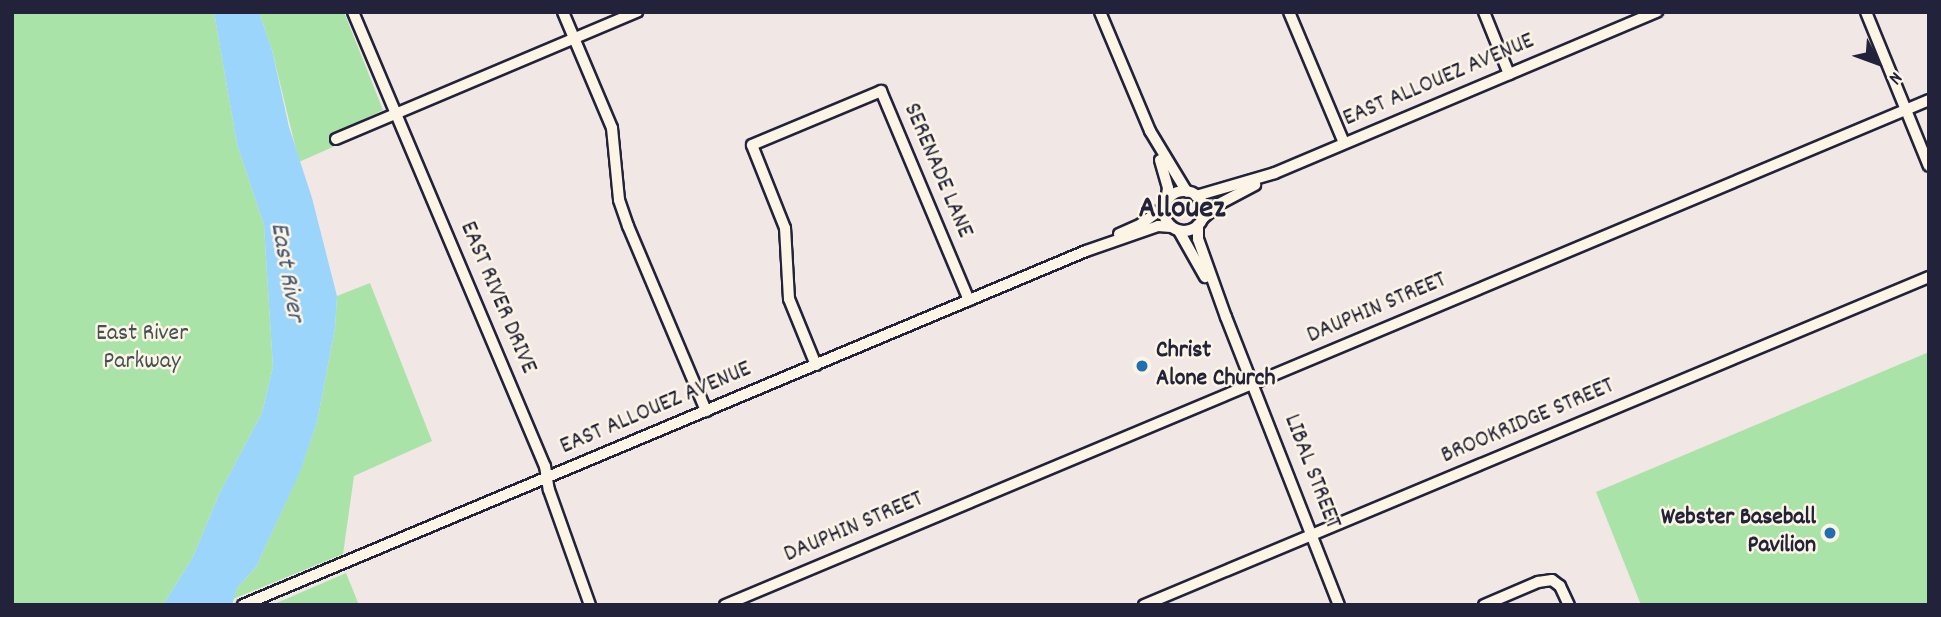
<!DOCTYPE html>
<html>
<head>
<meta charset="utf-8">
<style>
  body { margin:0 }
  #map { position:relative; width:1941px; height:617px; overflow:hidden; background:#f1e8e5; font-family:Dekko,sans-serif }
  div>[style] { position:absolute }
  .green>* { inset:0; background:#aae3a7 }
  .water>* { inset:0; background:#9bd5fb }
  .roads { filter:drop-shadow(2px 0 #22223b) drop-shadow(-2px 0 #22223b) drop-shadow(0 2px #22223b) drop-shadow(0 -2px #22223b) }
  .minor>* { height:10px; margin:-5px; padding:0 5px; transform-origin:5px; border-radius:5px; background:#fcf5e5 }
  .minor>.ring { margin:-5px; padding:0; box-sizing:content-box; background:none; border:10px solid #fcf5e5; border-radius:50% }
  .dots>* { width:19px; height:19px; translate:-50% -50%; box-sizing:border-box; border:4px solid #fcf5e5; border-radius:50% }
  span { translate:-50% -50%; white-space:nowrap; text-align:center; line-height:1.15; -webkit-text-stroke:5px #fcf5e5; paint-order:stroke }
  .street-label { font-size:24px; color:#22223b }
  .park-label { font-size:24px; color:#445256 }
  .poi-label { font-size:24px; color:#22223b; font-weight:700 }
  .left { translate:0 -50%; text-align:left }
  .right { translate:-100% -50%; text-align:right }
  .water-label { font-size:26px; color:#465875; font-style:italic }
  .district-label { font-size:32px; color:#22223b; font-weight:700 }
  .frame { position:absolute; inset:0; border:14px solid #22223b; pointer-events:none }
  .north { position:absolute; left:1843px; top:28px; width:70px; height:70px; -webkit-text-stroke:5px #fcf5e5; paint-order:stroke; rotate:131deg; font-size:19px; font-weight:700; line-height:28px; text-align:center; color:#22223b }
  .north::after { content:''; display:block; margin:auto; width:24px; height:32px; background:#22223b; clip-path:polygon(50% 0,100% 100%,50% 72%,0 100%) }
</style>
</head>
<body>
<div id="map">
  <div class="green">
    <div style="clip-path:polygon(12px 12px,214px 12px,237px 144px,264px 225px,273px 367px,262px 413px,220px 492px,193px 557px,163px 605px,12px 605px)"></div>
    <div style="clip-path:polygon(259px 12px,344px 12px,383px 110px,332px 135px,335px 146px,299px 162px,272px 50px)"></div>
    <div style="clip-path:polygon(370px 283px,432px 441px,354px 476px,343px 554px,233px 599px,237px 588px,256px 567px,300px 471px,317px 422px,335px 328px,337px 296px)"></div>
    <div style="clip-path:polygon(1929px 352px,1929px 605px,1641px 605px,1596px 492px)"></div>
    <div style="clip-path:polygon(346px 573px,359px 605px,272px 605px)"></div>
  </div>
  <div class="water">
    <div style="clip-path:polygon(214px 12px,259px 12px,272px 50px,289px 127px,312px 198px,337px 296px,335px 328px,317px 422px,300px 472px,256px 567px,237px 588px,232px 605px,163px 605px,193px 557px,220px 492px,262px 413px,273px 367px,264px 225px,237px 144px)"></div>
  </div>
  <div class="roads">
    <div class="minor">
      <div style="left:353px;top:12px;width:493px;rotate:67.1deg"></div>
      <div style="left:545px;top:466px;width:24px;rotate:81deg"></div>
      <div style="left:549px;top:490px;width:122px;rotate:70.4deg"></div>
      <div style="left:563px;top:12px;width:126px;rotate:67.1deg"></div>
      <div style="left:612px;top:128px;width:72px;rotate:84.4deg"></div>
      <div style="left:619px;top:200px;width:28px;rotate:71deg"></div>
      <div style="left:628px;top:226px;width:201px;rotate:67.1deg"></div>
      <div style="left:1100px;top:12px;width:129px;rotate:67.2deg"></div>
      <div style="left:1150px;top:131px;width:71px;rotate:58.8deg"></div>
      <div style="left:1289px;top:12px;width:142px;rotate:67.2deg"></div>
      <div style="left:1484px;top:12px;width:67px;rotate:68deg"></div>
      <div style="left:1866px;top:12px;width:166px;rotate:67.8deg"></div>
      <div style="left:336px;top:139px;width:327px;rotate:-22.9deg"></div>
      <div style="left:1160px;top:160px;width:29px;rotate:74deg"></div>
      <div style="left:1168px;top:188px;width:14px;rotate:98deg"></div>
      <div class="ring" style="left:1164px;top:191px;width:30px;height:30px"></div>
      <div style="left:1196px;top:196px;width:82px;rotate:-16.2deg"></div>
      <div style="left:1275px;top:173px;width:415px;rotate:-22.9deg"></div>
      <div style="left:1202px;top:219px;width:23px;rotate:-41deg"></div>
      <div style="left:1219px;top:204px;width:41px;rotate:-27.8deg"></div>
      <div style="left:1198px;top:225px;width:14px;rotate:90deg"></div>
      <div style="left:1198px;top:239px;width:83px;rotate:70.3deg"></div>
      <div style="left:1226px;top:317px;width:309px;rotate:68.6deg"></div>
      <div style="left:1179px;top:231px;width:53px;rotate:60.5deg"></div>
      <div style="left:1119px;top:234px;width:24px;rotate:-24deg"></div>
      <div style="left:1141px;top:224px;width:29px;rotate:-36deg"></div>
      <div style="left:816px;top:365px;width:71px;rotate:-112.2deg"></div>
      <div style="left:789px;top:299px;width:71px;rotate:-93.2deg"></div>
      <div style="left:785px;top:228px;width:89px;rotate:-111.7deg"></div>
      <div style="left:752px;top:145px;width:140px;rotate:-22.7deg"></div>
      <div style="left:881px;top:91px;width:227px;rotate:67.2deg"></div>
      <div style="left:243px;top:605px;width:914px;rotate:-22.78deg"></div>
      <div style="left:1086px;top:251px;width:76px;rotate:-19.1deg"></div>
      <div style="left:1158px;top:226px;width:13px;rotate:4deg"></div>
      <div style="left:725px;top:605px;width:1306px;rotate:-22.75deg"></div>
      <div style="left:1144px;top:605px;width:851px;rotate:-22.68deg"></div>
      <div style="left:1484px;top:605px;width:59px;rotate:-23.1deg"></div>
      <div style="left:1538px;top:582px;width:14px;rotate:-8deg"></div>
      <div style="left:1552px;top:580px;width:10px;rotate:37deg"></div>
      <div style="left:1560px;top:586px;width:21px;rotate:65deg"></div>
    </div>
  </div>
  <div class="dots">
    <div style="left:1142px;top:366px;background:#1f6fb2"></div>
    <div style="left:1830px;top:533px;background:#1f6fb2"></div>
  </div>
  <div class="street-label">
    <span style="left:1439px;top:81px;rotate:-23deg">EAST ALLOUEZ AVENUE</span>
    <span style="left:937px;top:171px;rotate:67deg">SERENADE LANE</span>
    <span style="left:497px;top:298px;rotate:67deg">EAST RIVER DRIVE</span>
    <span style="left:1377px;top:309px;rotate:-23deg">DAUPHIN STREET</span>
    <span style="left:656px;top:409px;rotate:-23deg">EAST ALLOUEZ AVENUE</span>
    <span style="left:1528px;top:422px;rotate:-23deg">BROOKRIDGE STREET</span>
    <span style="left:1311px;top:472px;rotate:69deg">LIBAL STREET</span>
    <span style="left:854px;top:528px;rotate:-23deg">DAUPHIN STREET</span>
  </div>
  <div class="park-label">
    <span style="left:142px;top:349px">East River<br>Parkway</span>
  </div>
  <div class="poi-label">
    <span class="left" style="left:1156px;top:366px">Christ<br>Alone Church</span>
    <span class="right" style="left:1816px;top:533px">Webster Baseball<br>Pavilion</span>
  </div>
  <div class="water-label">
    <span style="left:286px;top:272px;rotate:80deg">East River</span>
  </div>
  <div class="district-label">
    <span style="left:1182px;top:210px">Allouez</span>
  </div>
  <div class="frame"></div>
  <div class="north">N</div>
</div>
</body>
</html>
